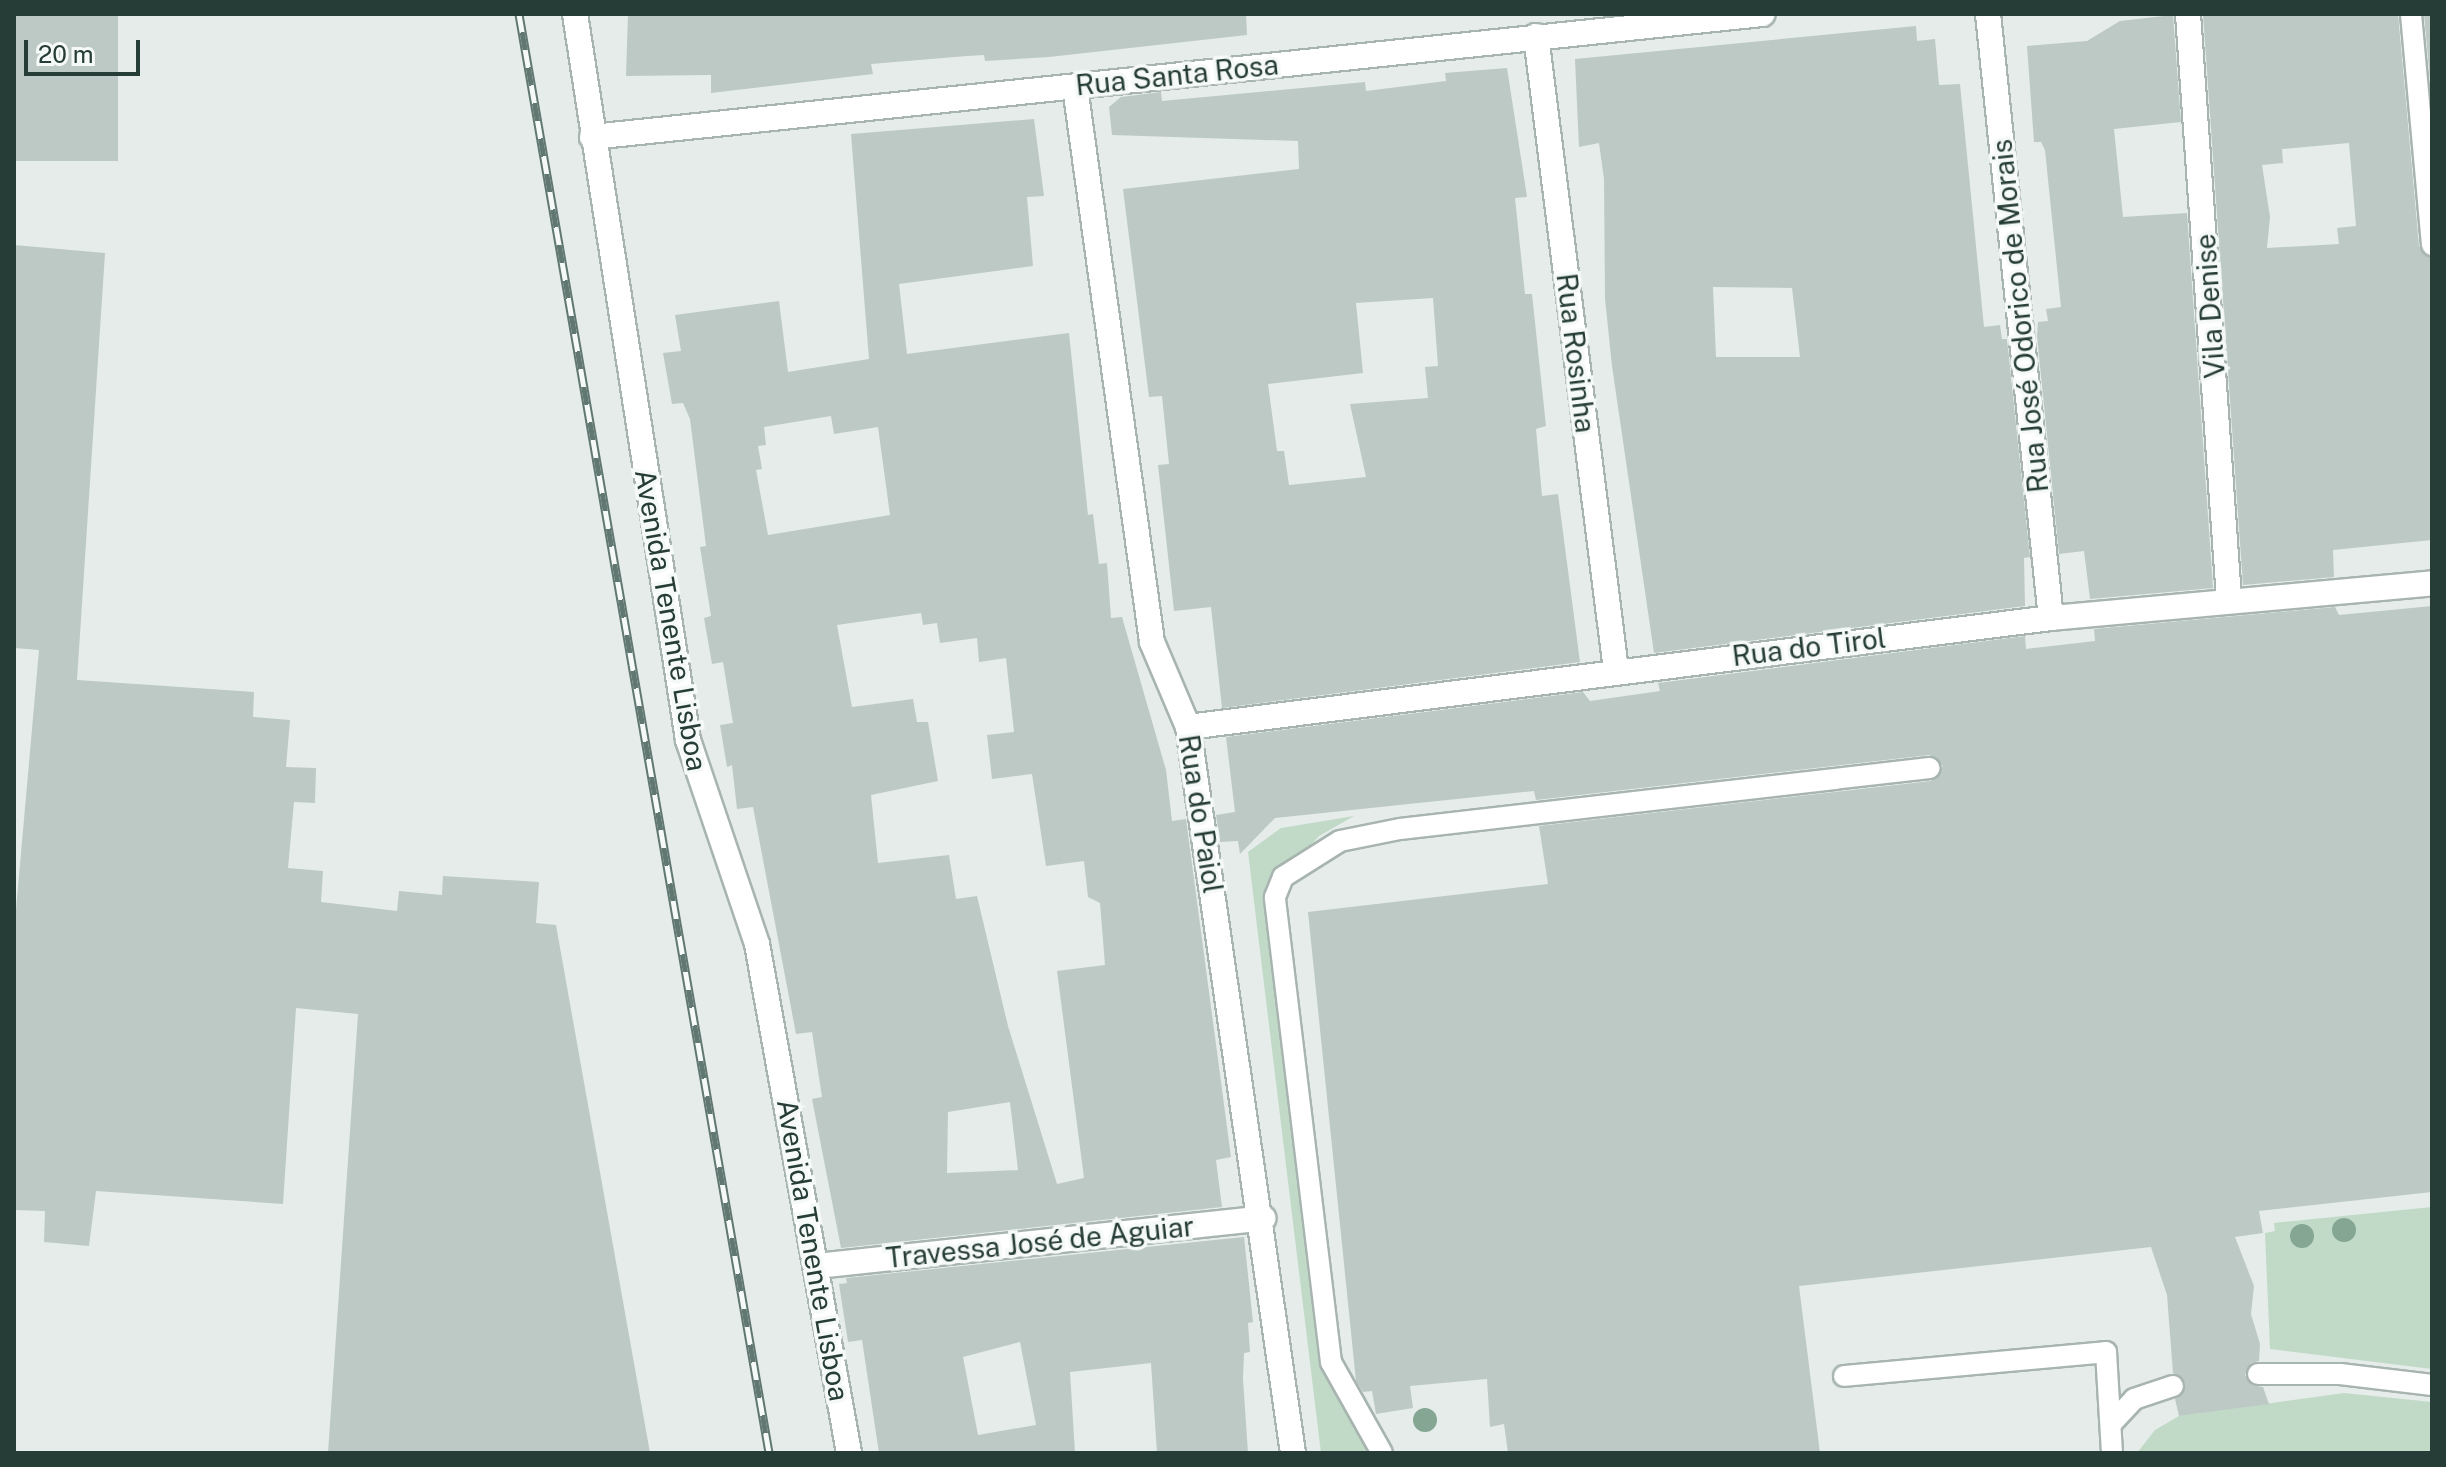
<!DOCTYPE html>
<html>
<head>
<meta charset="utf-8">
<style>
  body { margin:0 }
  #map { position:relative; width:2446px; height:1467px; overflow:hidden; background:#e5ece9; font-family:"Public Sans",sans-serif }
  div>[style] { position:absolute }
  .green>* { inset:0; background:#c0dac7 }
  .building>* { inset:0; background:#bdc9c5; transform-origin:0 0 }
  .roads { filter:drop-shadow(2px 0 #a8b4b0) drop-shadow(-2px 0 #a8b4b0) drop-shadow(0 2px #a8b4b0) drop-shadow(0 -2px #a8b4b0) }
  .lane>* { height:20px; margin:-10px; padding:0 10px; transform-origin:10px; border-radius:10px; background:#fff }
  .street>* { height:24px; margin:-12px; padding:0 12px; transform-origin:12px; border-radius:12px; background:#fff }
  .rail>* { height:9px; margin-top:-4.5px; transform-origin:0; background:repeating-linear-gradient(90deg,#f5f9f7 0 18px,#617771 0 36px); box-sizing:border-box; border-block:2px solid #617771 }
  .trees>* { width:24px; height:24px; margin:-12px; border-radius:50%; background:#84a692 }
  span { translate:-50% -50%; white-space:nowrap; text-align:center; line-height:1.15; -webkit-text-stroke:7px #f5f9f7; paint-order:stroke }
  .street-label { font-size:28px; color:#263c36 }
  .frame { position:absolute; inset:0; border:16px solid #263c36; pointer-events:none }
  .scale { position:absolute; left:24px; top:40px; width:116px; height:36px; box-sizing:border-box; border:4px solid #263c36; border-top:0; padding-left:10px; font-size:24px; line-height:28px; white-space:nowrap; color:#263c36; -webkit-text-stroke:6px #f5f9f7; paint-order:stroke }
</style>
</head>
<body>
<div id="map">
  <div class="green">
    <div style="clip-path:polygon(1354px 816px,1319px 836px,1283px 877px,1331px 1362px,1382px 1453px,1321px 1453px,1248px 852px,1281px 828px)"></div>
    <div style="clip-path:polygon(2432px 1207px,2432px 1369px,2270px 1349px,2265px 1233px,2275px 1231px,2274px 1223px)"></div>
    <div style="clip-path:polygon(2344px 1393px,2432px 1402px,2432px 1453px,2137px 1453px,2155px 1430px,2179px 1416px)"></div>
  </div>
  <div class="building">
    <div style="left:14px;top:14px;width:104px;height:147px"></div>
    <div style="clip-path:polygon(628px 14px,1246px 14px,1247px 35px,1049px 57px,985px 61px,984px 55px,967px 56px,871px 64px,873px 74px,711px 93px,711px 75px,626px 76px)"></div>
    <div style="clip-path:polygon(evenodd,2203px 14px,2398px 14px,2419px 246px,2432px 258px,2432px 540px,2333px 550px,2334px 577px,2243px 585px,2203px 14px,2349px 143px,2356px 226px,2337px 228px,2339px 244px,2267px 248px,2270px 217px,2262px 165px,2283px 163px,2282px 149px,2349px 143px)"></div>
    <div style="clip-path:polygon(2424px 14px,2432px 14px,2432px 101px)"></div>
    <div style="clip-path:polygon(2173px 15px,2181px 122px,2114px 129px,2123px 217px,2187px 213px,2213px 588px,2090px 599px,2084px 551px,2059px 554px,2037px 336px,2038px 322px,2048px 321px,2046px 309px,2061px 307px,2045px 150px,2041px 142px,2034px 142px,2027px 46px,2087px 41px,2120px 21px)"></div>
    <div style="clip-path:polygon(evenodd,1916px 26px,1917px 41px,1935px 39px,1939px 85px,1960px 84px,1984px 327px,2000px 325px,2002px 339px,2007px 339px,2030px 557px,2024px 558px,2025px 606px,1654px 653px,1612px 366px,1605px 299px,1604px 179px,1599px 143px,1579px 147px,1575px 59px,1916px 26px,1713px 287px,1792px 288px,1800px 357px,1716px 357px,1713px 287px)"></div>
    <div style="clip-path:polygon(evenodd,1507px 68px,1527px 197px,1515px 198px,1525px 294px,1532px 294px,1546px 426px,1536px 429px,1542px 496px,1558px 494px,1580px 662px,1222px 708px,1211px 607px,1174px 611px,1158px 465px,1169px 464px,1162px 396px,1149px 397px,1123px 189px,1299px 169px,1298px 141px,1112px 135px,1109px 107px,1121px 97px,1161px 92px,1162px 101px,1365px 82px,1366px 91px,1446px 81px,1445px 73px,1507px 68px,1433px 298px,1438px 366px,1425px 367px,1428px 398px,1350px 404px,1366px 477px,1289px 485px,1284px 451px,1277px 451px,1268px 384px,1363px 373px,1356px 303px,1433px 298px)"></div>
    <div style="clip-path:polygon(evenodd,1034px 119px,1044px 196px,1027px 197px,1033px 266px,899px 284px,907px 354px,1069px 333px,1088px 515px,1093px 514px,1099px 564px,1107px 563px,1111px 618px,1122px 617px,1166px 770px,1172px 821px,1186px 819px,1231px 1157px,1216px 1160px,1222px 1207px,841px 1248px,812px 1099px,822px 1097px,812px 1032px,796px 1034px,753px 807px,737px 809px,732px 765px,727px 767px,720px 725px,733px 723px,723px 662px,712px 664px,704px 618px,711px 616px,700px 547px,706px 546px,690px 419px,683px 403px,672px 404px,663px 353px,681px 351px,675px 315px,779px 301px,788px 372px,869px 359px,851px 134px,1034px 119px,831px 416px,834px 434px,878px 427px,890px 515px,768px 535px,756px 470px,762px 469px,758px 446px,766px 445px,764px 427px,831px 416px,1034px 119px,921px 613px,923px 625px,937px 623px,940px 643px,977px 638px,979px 662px,1006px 658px,1014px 732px,987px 735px,992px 779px,1032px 774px,1046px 866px,1084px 861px,1088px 897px,1100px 903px,1105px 965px,1057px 971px,1084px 1178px,1057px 1184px,1008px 1026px,977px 896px,956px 899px,949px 855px,878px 863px,871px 795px,938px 781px,928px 722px,917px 722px,913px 699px,852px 707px,837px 625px,921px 613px,1034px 119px,1010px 1102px,1018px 1170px,947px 1173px,948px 1112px,1010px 1102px)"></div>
    <div style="clip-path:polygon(14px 245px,105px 253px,77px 680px,254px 692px,253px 717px,290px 720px,286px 767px,316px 768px,315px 803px,294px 802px,288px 868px,323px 871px,321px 902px,397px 911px,399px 891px,442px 895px,443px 876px,539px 882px,536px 923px,556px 925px,650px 1453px,328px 1453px,358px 1014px,296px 1008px,283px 1204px,96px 1191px,89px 1246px,44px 1242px,45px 1211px,14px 1210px,14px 932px,39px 650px,14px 648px)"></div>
    <div style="clip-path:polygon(2432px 606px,2432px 1192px,2259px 1211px,2263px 1233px,2235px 1237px,2254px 1286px,2251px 1314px,2260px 1344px,2259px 1361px,2251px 1363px,2245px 1375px,2251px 1385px,2263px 1387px,2269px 1404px,2179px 1416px,2175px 1399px,2185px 1383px,2173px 1373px,2167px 1295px,2151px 1247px,1799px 1286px,1820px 1453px,1508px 1453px,1504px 1424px,1490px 1427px,1487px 1379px,1410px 1386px,1413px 1408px,1376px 1414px,1372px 1391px,1363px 1392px,1356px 1381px,1308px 912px,1548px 884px,1539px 826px,1931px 781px,1943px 766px,1929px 755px,1536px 800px,1534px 791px,1275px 818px,1240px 854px,1238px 841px,1220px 842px,1216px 815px,1235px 812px,1226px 737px,1583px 692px,1590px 701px,1660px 691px,1658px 683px,2025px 636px,2026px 649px,2095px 641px,2094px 629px,2335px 607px,2339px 615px)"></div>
    <div style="clip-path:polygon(evenodd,1244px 1237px,1253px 1322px,1248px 1323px,1250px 1352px,1244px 1353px,1243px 1379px,1248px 1453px,1157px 1453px,1151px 1363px,1070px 1372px,1075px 1453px,879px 1453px,862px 1340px,848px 1342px,839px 1284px,847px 1283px,846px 1278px,1244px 1237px,1020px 1342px,1036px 1425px,978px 1435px,963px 1357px,1020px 1342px)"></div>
  </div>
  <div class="roads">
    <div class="lane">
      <div style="left:2411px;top:14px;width:232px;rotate:84.8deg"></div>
      <div style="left:2258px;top:1374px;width:82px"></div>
      <div style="left:2340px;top:1374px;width:93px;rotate:6.8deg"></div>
      <div style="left:1844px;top:1376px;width:263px;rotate:-5.2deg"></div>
      <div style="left:2106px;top:1352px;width:101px;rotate:86.6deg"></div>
      <div style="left:2111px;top:1424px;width:34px;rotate:-47deg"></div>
      <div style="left:2134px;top:1399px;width:41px;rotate:-18.4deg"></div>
      <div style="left:1382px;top:1453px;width:104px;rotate:-119.3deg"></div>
      <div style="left:1331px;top:1362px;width:468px;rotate:-96.9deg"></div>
      <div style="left:1275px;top:897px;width:22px;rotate:-68deg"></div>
      <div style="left:1283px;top:877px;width:67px;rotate:-32.3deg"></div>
      <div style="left:1340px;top:841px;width:61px;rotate:-11.3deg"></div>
      <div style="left:1400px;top:829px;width:533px;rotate:-6.57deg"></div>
    </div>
    <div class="street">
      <div style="left:575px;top:14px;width:735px;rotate:81.15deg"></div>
      <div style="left:688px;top:740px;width:215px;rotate:71.3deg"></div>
      <div style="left:757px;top:944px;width:517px;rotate:79.75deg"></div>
      <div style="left:1988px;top:14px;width:607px;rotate:84.05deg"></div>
      <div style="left:2188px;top:14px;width:586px;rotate:85.99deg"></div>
      <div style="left:1536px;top:36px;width:639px;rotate:82.81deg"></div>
      <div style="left:1075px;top:87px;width:560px;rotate:82.1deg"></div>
      <div style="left:1152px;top:642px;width:92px;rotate:67deg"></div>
      <div style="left:1188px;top:727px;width:734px;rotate:81.77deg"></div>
      <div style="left:592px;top:137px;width:1177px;rotate:-6deg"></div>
      <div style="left:1188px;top:727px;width:870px;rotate:-7.2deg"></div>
      <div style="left:2051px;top:618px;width:383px;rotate:-5.2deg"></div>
      <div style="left:817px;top:1266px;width:449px;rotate:-6.1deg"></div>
    </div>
  </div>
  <div class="rail">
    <div style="left:519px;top:14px;width:1461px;rotate:80.14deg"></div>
  </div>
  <div class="trees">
    <div style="left:2344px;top:1230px"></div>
    <div style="left:2302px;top:1236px"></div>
    <div style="left:1425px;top:1420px"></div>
  </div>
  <div class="street-label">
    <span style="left:1177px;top:75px;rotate:-6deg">Rua Santa Rosa</span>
    <span style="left:2210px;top:306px;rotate:-94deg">Vila Denise</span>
    <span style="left:2020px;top:316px;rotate:-96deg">Rua José Odorico de Morais</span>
    <span style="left:1576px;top:353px;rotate:83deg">Rua Rosinha</span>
    <span style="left:671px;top:620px;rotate:80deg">Avenida Tenente Lisboa</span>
    <span style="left:1809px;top:647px;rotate:-7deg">Rua do Tirol</span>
    <span style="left:1201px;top:814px;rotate:81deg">Rua do Paiol</span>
    <span style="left:1040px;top:1242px;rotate:-6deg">Travessa José de Aguiar</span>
    <span style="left:813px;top:1250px;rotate:80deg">Avenida Tenente Lisboa</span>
  </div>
  <div class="frame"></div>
  <div class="scale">20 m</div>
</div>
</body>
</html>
